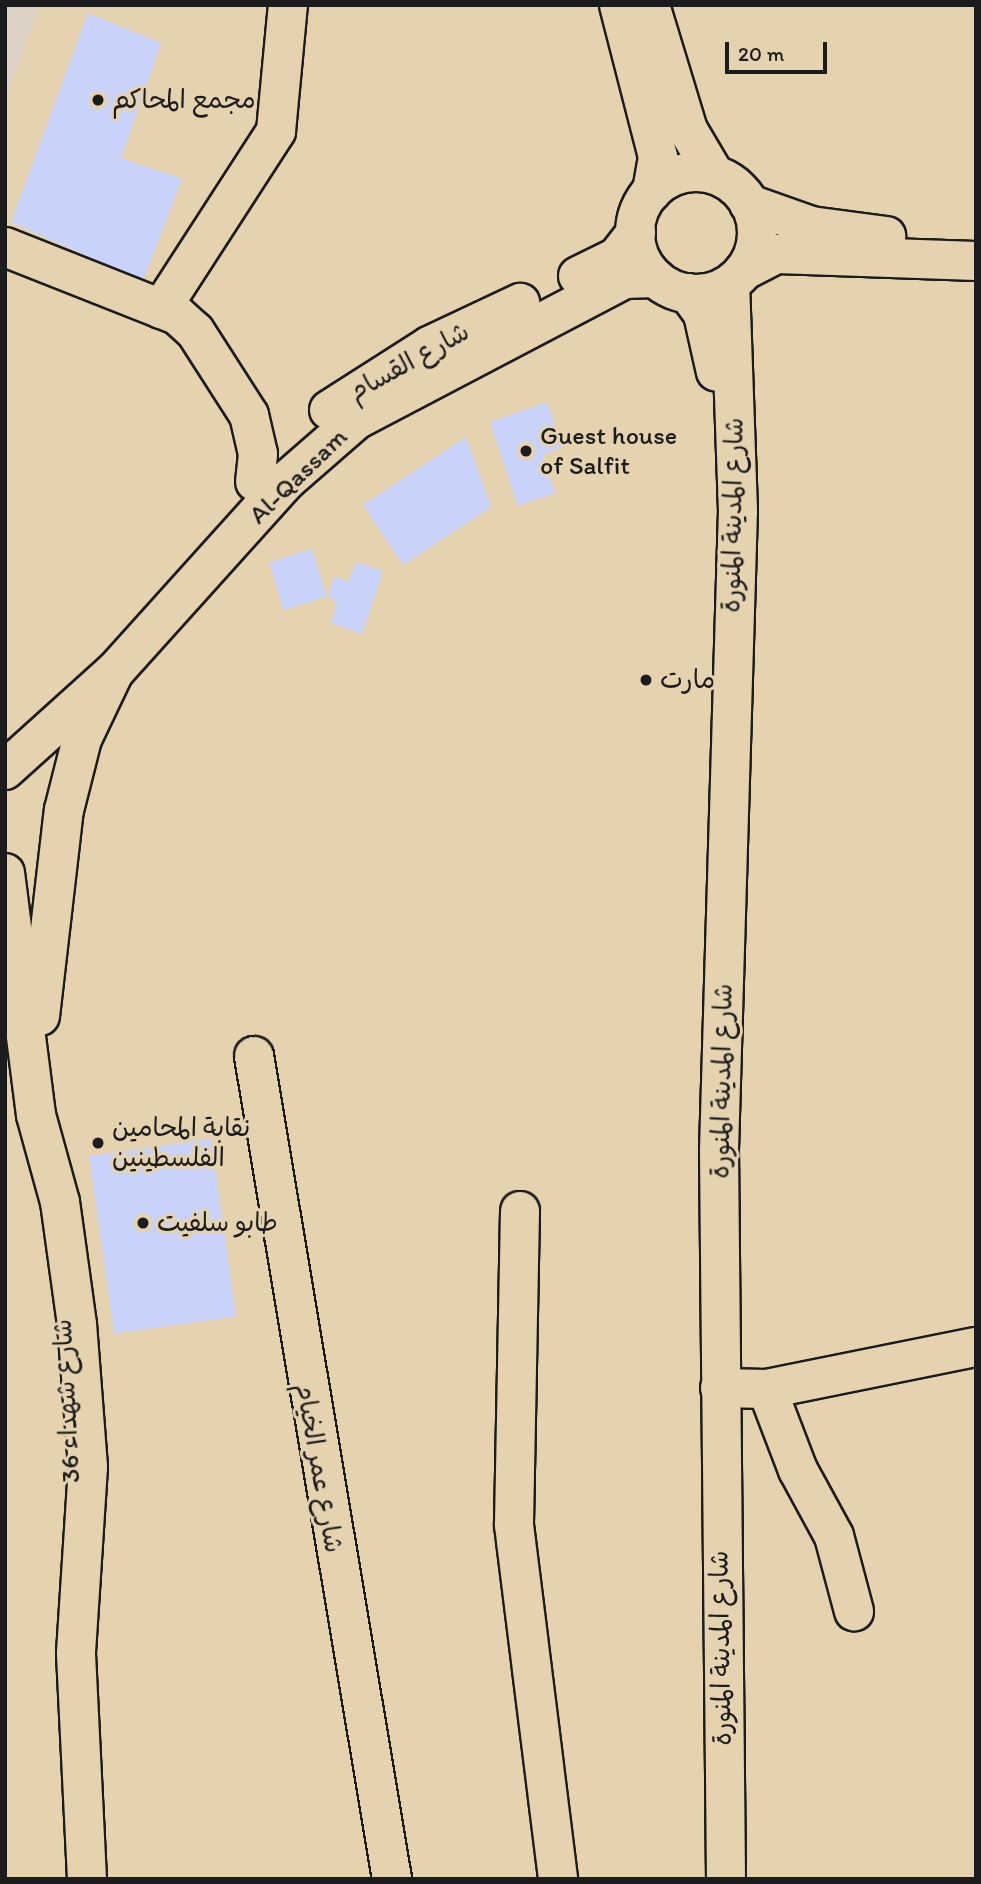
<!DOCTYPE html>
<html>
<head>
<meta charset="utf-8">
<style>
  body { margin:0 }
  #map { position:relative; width:981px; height:1884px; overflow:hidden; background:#e5d3b0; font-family:Itim,"Playpen Sans Arabic",sans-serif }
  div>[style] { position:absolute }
  .built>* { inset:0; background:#dcd3c6 }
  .building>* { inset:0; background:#c8d2fa; transform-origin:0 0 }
  .roads { filter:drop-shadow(2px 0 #1c1c1c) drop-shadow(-2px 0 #1c1c1c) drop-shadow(0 2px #1c1c1c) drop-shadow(0 -2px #1c1c1c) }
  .minor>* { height:38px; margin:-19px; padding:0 19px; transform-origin:19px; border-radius:19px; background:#e5d3b0 }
  .major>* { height:38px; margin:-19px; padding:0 19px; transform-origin:19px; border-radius:19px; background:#e5d3b0 }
  .major>.ring { margin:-19px; padding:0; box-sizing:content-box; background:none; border:38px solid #e5d3b0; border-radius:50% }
  .dots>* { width:19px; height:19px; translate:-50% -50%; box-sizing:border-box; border:4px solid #e5d3b0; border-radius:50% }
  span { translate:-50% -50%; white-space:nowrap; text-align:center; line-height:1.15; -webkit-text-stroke:6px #e5d3b0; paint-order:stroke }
  .poi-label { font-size:26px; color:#1c1c1c }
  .left { translate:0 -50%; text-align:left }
  .street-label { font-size:26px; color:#1c1c1c }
  .frame { position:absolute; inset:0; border:7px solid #1c1c1c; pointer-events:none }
  .scale { position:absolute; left:725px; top:42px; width:102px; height:32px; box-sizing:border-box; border:4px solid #1c1c1c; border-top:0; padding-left:9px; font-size:21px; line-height:24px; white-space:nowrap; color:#1c1c1c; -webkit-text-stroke:5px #e5d3b0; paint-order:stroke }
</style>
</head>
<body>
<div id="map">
  <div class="built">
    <div style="clip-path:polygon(5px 5px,40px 5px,5px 101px)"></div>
  </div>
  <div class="building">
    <div style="clip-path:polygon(88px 13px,161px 43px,121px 158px,182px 179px,143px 281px,11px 222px)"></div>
    <div style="clip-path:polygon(547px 402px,563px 447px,542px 455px,555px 493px,518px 506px,490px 422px)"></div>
    <div style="clip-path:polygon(466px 437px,491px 507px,403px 565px,363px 505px)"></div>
    <div style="left:312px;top:549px;width:50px;height:45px;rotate:73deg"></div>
    <div style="clip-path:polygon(356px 562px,383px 571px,362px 634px,331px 623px,337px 603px,328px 596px,334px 576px,348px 582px)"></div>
    <div style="left:211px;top:1139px;width:179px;height:123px;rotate:82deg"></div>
  </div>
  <div class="roads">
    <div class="minor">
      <div style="left:749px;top:204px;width:66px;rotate:19.5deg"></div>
      <div style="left:811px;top:226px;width:76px;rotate:7.6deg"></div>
      <div style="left:5px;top:247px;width:185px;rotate:21.6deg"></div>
      <div style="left:177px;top:315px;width:24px;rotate:42deg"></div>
      <div style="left:195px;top:331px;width:100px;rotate:57.3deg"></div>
      <div style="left:249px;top:415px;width:40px;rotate:77deg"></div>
      <div style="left:258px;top:454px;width:28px;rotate:96deg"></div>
      <div style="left:745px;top:270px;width:36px;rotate:-27deg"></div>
      <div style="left:777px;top:254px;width:199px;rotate:2deg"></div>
      <div style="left:161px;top:309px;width:212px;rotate:-57.1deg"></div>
      <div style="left:276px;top:131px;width:127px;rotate:-84.6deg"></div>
      <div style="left:5px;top:873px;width:244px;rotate:82.7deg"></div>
      <div style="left:36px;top:1115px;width:90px;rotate:74.6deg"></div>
      <div style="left:60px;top:1202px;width:123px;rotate:82.1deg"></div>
      <div style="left:77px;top:1324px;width:143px;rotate:85.6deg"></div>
      <div style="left:88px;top:1467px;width:187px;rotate:93.7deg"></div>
      <div style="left:76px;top:1654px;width:225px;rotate:87.2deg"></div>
      <div style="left:40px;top:1016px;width:207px;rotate:-83.4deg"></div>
      <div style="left:64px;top:810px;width:73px;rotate:-75.8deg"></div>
      <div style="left:82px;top:739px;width:72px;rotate:-64.5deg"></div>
      <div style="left:254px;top:1056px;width:834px;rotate:80.48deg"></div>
      <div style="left:520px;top:1211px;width:314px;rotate:91.1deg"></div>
      <div style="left:514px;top:1525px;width:357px;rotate:82.9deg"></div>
      <div style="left:720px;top:1388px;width:47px;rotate:1.2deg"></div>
      <div style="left:767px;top:1389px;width:213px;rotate:-11.4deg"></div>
      <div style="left:767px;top:1389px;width:87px;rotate:69.1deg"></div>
      <div style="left:798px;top:1470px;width:75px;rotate:61.4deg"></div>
      <div style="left:834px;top:1536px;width:78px;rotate:75.1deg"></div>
    </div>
    <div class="major">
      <div style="left:619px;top:5px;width:157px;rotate:75.6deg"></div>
      <div style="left:658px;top:157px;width:35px;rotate:100deg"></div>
      <div style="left:650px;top:5px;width:131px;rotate:73.1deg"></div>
      <div style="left:688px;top:130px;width:51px;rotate:59.4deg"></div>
      <div class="ring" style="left:635px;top:172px;width:84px;height:84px"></div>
      <div style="left:578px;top:276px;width:43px;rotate:-26deg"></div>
      <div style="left:617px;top:257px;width:31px;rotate:-52deg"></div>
      <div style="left:688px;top:293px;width:26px;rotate:54deg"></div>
      <div style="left:703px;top:314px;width:59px;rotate:77.4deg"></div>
      <div style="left:329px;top:410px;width:119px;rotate:-32.6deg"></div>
      <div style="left:429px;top:346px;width:101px;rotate:-25.3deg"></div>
      <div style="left:5px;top:770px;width:148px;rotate:-42deg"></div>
      <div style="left:115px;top:671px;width:256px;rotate:-48deg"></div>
      <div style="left:286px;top:481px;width:93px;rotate:-41.1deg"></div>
      <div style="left:356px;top:420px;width:303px;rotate:-27.7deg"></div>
      <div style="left:624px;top:279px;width:31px;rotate:-2deg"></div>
      <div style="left:726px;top:1879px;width:729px;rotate:-90.55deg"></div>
      <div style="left:719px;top:1150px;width:639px;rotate:-88.3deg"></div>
      <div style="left:738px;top:511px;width:226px;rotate:-92deg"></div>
    </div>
  </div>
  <div class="dots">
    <div style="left:98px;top:100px;background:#1c1c1c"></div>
    <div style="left:526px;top:451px;background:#1c1c1c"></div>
    <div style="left:646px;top:680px;background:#1c1c1c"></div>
    <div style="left:98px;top:1143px;background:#1c1c1c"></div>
    <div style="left:143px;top:1223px;background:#1c1c1c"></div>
  </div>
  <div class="poi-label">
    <span class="left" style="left:112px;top:100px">مجمع المحاكم</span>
    <span class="left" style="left:540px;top:451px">Guest house<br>of Salfit</span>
    <span class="left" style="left:660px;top:680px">مارت</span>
    <span class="left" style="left:112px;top:1143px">نقابة المحامين<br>الفلسطينين</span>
    <span class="left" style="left:157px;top:1223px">طابو سلفيت</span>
  </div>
  <div class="street-label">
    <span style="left:409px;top:362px;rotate:-29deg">شارع القسام</span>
    <span style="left:298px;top:476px;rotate:-44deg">Al-Qassam</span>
    <span style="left:733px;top:515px;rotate:-89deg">شارع المدينة المنورة</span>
    <span style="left:722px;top:1081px;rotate:-89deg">شارع المدينة المنورة</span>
    <span style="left:67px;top:1401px;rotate:-93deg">شارع شهداء 36</span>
    <span style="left:319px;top:1468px;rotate:80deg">شارع عمر الخيام</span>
    <span style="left:721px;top:1648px;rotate:-91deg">شارع المدينة المنورة</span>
  </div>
  <div class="frame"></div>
  <div class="scale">20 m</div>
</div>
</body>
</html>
